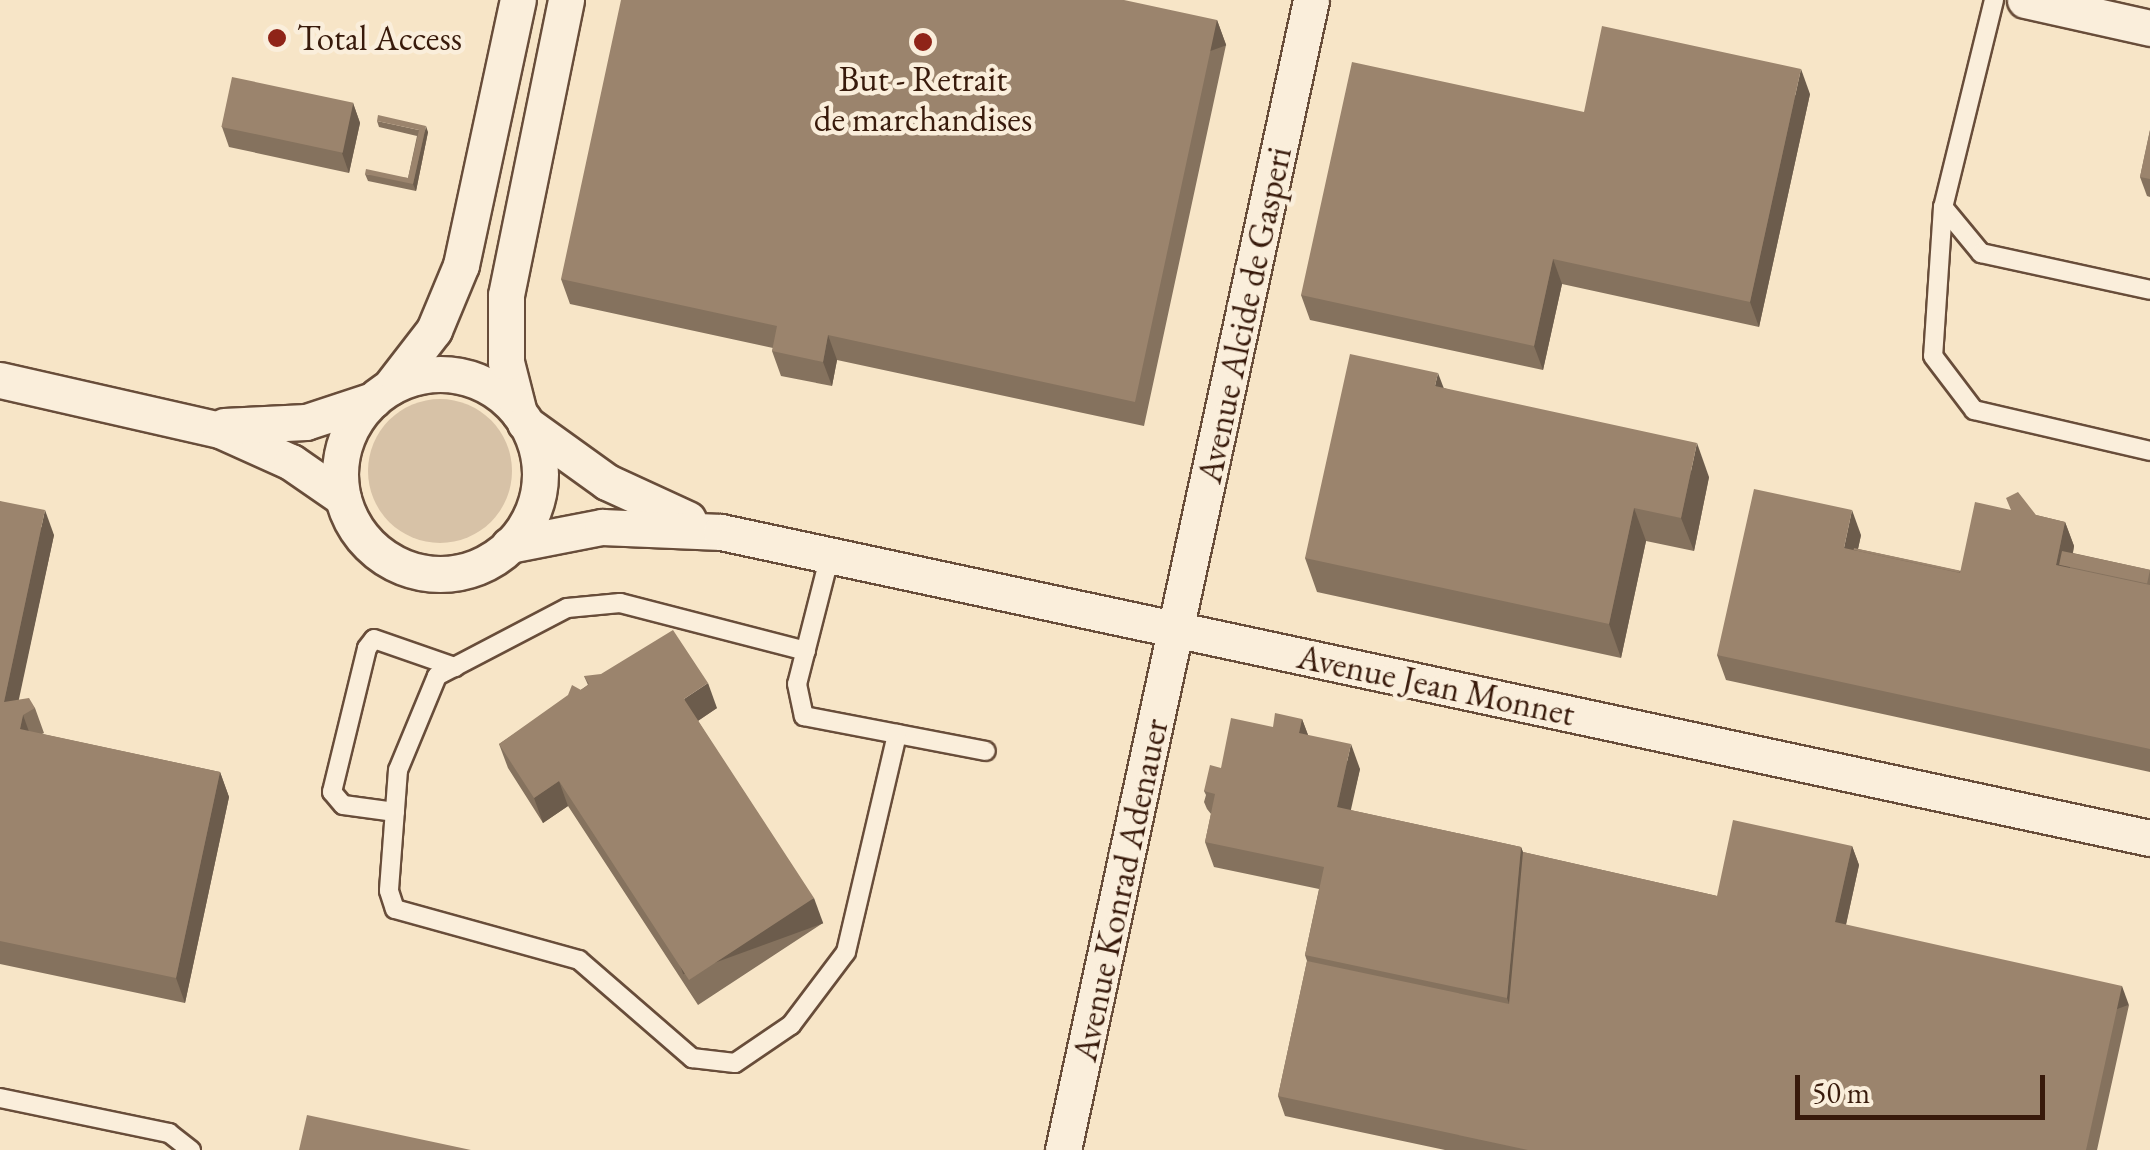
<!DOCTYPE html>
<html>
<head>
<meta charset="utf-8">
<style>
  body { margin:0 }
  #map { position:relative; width:2150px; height:1150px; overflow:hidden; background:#f7e5c7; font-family:"EB Garamond",serif }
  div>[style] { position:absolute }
  .green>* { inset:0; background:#d7c2a7 }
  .round { border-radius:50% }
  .roads { filter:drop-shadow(2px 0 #684d3a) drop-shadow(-2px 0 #684d3a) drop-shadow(0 2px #684d3a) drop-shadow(0 -2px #684d3a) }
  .service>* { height:18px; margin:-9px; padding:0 9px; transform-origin:9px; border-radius:9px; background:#faeedb }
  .minor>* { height:35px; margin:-17.5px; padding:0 17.5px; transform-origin:17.5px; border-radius:17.5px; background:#faeedb }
  .minor>.ring { margin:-17.5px; padding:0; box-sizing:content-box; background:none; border:35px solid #faeedb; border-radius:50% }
  .wall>* { inset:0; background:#85725e }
  .shaded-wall>* { inset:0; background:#6c5c4c; transform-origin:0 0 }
  .building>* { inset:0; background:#9b846d; transform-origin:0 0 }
  .dots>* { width:28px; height:28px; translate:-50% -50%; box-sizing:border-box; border:5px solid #faeedb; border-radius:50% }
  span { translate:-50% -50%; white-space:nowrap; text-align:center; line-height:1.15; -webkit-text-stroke:9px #faeedb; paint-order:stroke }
  .poi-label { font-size:35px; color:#381a0b }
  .left { translate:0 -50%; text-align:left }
  .street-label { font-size:35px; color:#381a0b }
  .scale { position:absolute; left:1795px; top:1075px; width:250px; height:45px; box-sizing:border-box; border:5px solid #381a0b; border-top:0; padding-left:12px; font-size:30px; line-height:35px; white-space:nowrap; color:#381a0b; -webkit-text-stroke:8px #faeedb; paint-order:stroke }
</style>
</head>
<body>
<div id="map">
  <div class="green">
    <div class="round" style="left:368px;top:399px;width:144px;height:144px"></div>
  </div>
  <div class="roads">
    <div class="service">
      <div style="left:1994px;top:0;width:213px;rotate:103.8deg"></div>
      <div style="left:1943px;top:207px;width:149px;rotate:93.8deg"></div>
      <div style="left:1933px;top:356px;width:68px;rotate:52.8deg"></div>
      <div style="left:1974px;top:410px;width:181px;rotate:13.1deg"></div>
      <div style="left:1943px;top:207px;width:60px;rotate:50.4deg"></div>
      <div style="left:1981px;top:253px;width:173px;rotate:12.3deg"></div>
      <div style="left:830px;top:555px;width:133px;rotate:104.3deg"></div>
      <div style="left:797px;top:684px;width:33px;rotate:78deg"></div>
      <div style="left:804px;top:716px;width:185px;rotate:10.9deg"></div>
      <div style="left:806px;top:651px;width:192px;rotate:-165.5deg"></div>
      <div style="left:620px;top:603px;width:53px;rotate:174.6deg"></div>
      <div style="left:567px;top:608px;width:147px;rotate:152.4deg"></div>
      <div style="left:437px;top:676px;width:102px;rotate:112.5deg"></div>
      <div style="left:398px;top:770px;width:121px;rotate:94.3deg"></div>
      <div style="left:389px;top:891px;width:19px;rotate:72deg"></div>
      <div style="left:395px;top:909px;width:191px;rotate:15.5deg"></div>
      <div style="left:579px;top:960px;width:150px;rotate:40.9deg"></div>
      <div style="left:692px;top:1058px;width:43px;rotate:6.6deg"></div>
      <div style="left:735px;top:1063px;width:68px;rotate:-34.2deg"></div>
      <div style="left:791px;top:1025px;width:91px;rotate:-53deg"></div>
      <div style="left:846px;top:952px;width:224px;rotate:-76.8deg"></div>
      <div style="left:395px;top:812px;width:52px;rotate:-172.3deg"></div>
      <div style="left:343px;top:805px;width:17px;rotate:-130deg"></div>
      <div style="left:332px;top:792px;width:148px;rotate:-76.3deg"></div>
      <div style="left:367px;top:648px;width:11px;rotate:-52deg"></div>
      <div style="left:374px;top:639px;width:86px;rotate:19.1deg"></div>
      <div style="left:0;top:1098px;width:173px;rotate:11.7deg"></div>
      <div style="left:169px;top:1133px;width:28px;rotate:38deg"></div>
    </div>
    <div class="minor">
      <div style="left:2025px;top:0;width:128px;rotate:12.6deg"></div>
      <div class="ring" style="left:340px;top:374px;width:165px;height:165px"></div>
      <div style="left:0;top:380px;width:226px;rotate:12.8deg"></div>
      <div style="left:220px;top:430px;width:78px;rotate:24.3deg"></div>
      <div style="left:291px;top:462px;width:63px;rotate:34.7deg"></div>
      <div style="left:390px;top:387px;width:72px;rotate:-52.3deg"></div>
      <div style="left:434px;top:330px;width:70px;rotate:-67.4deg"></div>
      <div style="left:461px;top:265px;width:271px;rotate:-77.9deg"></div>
      <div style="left:519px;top:413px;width:53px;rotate:-104.3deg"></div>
      <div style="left:506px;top:362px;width:67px;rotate:-90deg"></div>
      <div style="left:506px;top:295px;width:301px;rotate:-78.5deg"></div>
      <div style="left:525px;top:423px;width:101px;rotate:35.7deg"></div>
      <div style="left:607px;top:482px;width:89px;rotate:24.6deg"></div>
      <div style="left:224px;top:426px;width:82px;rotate:-2.8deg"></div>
      <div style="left:306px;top:422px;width:71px;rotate:-18.2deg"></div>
      <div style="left:509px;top:545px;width:95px;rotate:-11deg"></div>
      <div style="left:602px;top:527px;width:119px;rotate:2.4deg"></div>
      <div style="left:721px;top:532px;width:1461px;rotate:12.09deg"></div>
      <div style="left:1063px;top:1150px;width:1176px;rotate:-77.83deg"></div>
    </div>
  </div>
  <div class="wall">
    <div style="clip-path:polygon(1217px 20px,1226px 45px,1144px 426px,837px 360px,832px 386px,781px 376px,772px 351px,773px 348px,570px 304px,561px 279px)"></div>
    <div style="clip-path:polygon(1810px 94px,1759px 327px,1562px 284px,1543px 370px,1310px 320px,1301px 295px,1584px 112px)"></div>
    <div style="clip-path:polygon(353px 103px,360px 123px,349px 173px,229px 147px,222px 127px)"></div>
    <div style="clip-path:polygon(377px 121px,428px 132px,416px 191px,368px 181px,365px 174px,408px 178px,417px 136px,379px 127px)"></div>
    <div style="clip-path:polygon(2150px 130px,2150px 197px,2147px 196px,2140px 177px)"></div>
    <div style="clip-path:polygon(1444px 388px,1709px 477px,1694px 551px,1646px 541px,1621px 658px,1317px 592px,1305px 558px)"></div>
    <div style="clip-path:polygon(0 501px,54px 535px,18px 700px,35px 708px,44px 733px,42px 734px,220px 772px,229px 797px,185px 1003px,0 964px)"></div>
    <div style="clip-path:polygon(2036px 515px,2065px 522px,2074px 546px,2073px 553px,2150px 570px,2150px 772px,1726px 680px,1717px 655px,1861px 535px,1858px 549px,1960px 571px)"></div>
    <div style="clip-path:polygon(584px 676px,717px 708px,698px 721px,823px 923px,698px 1005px,568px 806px,543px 823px,508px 768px,499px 744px,588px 685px)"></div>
    <div style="clip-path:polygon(1302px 719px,1308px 735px,1360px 769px,1350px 810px,1521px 847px,1523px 852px,1717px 896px,1852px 846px,1859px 865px,1846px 925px,2129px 1005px,2097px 1150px,1445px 1150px,1285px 1116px,1278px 1096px,1307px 961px,1305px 955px,1319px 889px,1214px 867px,1205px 842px,1211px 814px,1207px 809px,1204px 802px,1206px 795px,1204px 791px,1221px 768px,1273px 727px)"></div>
  </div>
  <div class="shaded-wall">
    <div style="left:1217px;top:20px;width:27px;height:391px;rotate:70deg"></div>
    <div style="clip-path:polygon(1801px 69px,1810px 94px,1759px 327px,1750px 302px)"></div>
    <div style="clip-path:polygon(353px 103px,360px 123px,349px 173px,342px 153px)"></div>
    <div style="clip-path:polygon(426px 126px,428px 132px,416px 191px,413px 184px)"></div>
    <div style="clip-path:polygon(1553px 259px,1562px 284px,1543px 370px,1534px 346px)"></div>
    <div style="clip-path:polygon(828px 335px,837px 360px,832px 386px,823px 362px)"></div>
    <div style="clip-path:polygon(1438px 373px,1451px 407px,1435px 386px)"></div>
    <div style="clip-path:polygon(1697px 443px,1709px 477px,1694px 551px,1681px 518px)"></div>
    <div style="clip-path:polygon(1634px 508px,1646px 541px,1621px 658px,1609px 624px)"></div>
    <div style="clip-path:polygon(45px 510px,54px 535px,13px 727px,4px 702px)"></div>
    <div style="clip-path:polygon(1852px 510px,1861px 535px,1854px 567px,1844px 548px)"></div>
    <div style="clip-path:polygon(2065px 522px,2074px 546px,2069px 572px,2056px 565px)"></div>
    <div style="clip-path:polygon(708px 683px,717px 708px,693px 724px,684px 699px)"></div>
    <div style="clip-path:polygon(23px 715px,32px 740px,20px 729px)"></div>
    <div style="clip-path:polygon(1302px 719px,1311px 743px,1299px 733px)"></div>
    <div style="clip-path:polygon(1351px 744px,1360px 769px,1346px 832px,1337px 807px)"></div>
    <div style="clip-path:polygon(220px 772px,229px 797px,185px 1003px,176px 978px)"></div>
    <div style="clip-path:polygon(559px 781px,568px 806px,543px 823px,534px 798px)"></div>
    <div style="clip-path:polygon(1852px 846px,1859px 865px,1842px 942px,1835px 922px)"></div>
    <div style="clip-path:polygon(1521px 847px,1530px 872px,1516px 1023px,1507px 998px)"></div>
    <div style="left:814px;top:898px;width:27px;height:149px;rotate:70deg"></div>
    <div style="left:2122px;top:986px;width:20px;height:168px;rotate:70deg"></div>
  </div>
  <div class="building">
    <div style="clip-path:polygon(621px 0,1124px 0,1217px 20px,1135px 402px,828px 335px,823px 362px,772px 351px,777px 326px,561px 279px)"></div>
    <div style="clip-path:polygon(1602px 26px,1801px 69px,1750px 302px,1553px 259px,1534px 346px,1301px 295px,1352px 62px,1584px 112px)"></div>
    <div style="left:232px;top:77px;width:124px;height:51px;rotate:12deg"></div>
    <div style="clip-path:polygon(378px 115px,426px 126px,413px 184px,365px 174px,366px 169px,408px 178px,419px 130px,377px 121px)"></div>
    <div style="clip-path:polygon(2150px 130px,2150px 179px,2140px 177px)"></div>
    <div style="clip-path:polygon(1350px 354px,1438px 373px,1435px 386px,1697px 443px,1681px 518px,1634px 508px,1609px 624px,1305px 558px)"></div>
    <div style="clip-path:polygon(1754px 489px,1852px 510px,1844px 548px,1960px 573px,1975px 502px,2011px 510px,2006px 498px,2018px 492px,2036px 515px,2065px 522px,2056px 565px,2150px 585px,2150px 749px,1717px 655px)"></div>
    <div style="clip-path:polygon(0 501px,45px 510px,4px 702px,29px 698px,35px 708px,23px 715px,20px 729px,220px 772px,176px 978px,0 941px)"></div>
    <div style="left:1854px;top:548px;width:108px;height:2px;rotate:12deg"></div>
    <div style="left:2062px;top:551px;width:90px;height:14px;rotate:12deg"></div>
    <div style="clip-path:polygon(673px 630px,708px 683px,684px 699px,814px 898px,689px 980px,559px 781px,534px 798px,499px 744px,568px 695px,572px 685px,581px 690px,589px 684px,584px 676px,601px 674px)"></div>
    <div style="clip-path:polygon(1275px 713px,1302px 719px,1299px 733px,1351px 744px,1337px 807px,1521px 847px,1507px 998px,1305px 955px,1324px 867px,1205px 842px,1215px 794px,1204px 791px,1210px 765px,1221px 768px,1231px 718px,1273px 727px)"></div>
    <div style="clip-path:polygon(1733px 820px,1852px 846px,1835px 922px,2122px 986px,2086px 1150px,1528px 1150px,1278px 1096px,1307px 961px,1509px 1004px,1523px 852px,1717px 896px)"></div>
    <div style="clip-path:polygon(307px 1115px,471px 1150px,299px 1150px)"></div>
  </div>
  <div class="dots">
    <div style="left:277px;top:38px;background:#8f2418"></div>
    <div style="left:923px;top:42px;background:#8f2418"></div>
  </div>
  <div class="poi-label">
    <span class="left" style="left:297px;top:38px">Total Access</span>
    <span style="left:923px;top:99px">But - Retrait<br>de marchandises</span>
  </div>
  <div class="street-label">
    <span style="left:1244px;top:315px;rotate:-78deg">Avenue Alcide de Gasperi</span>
    <span style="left:1436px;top:685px;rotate:12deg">Avenue Jean Monnet</span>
    <span style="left:1120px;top:890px;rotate:-78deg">Avenue Konrad Adenauer</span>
  </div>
  <div class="scale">50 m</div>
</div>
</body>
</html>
